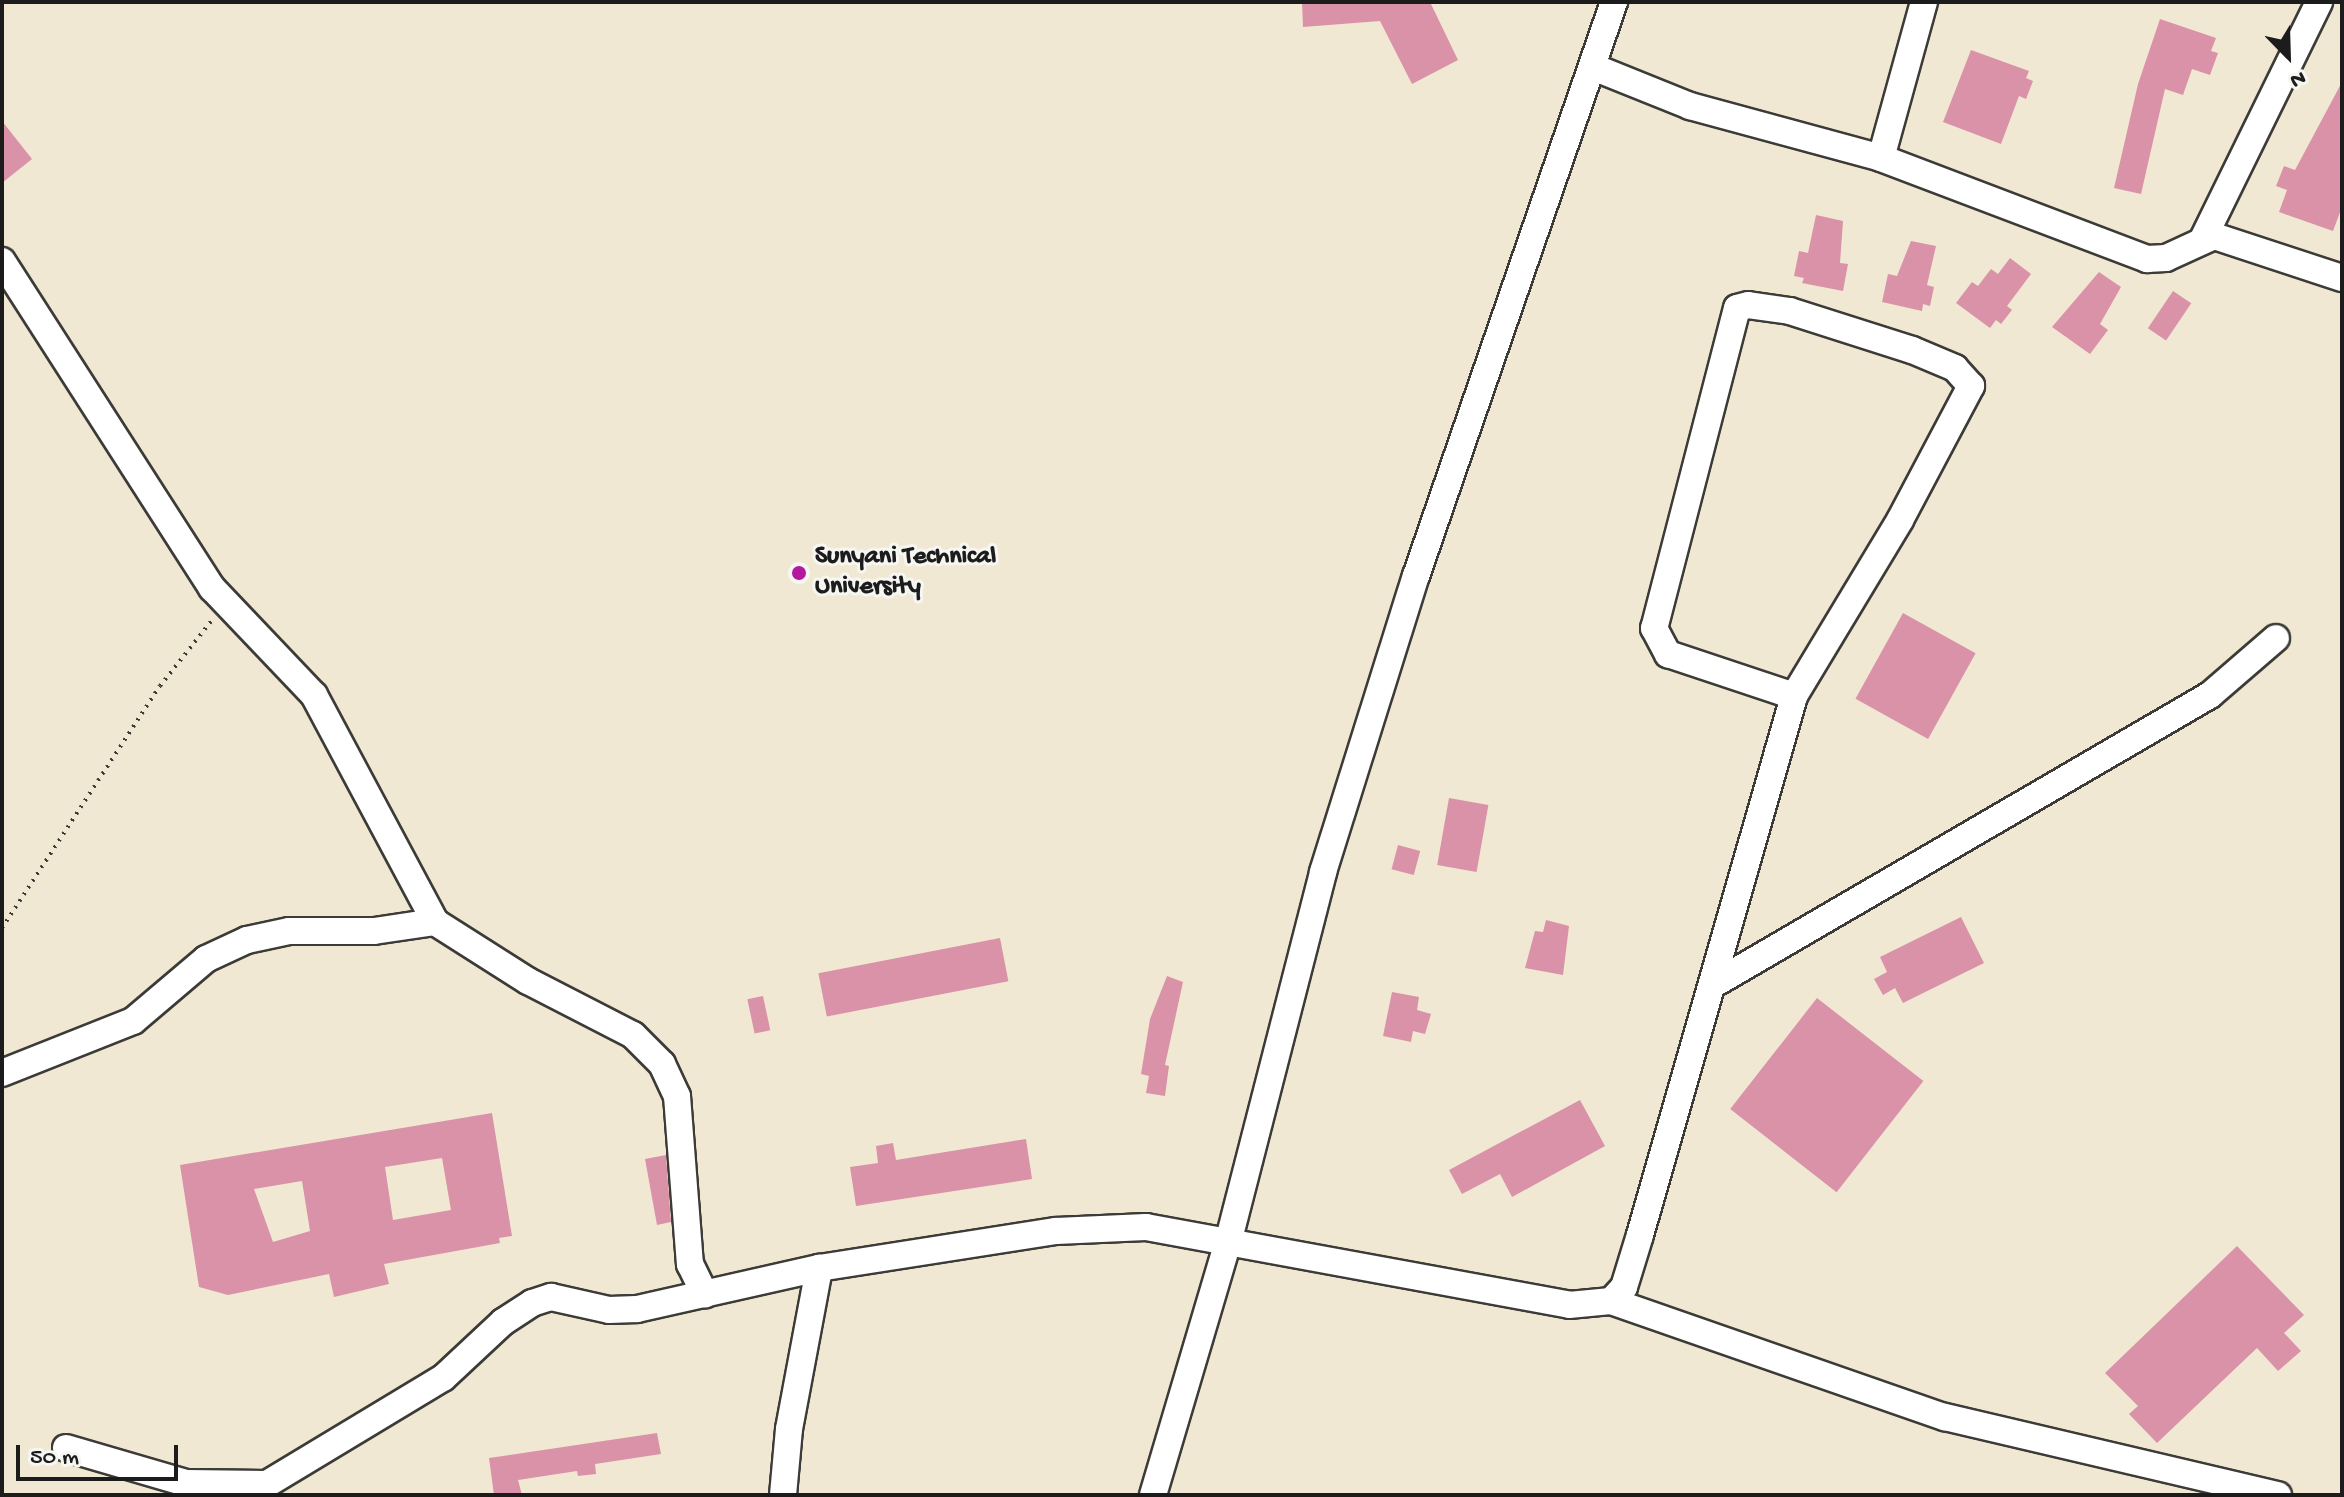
<!DOCTYPE html>
<html>
<head>
<meta charset="utf-8">
<style>
  body { margin:0 }
  #map { position:relative; width:2344px; height:1497px; overflow:hidden; background:#f0e8d2; font-family:"Gochi Hand",sans-serif }
  div>[style] { position:absolute }
  .building>* { inset:0; background:#da92a8; transform-origin:0 0 }
  .path>* { height:4px; margin-top:-2px; transform-origin:0; background:repeating-linear-gradient(90deg,#3c3b37 0 2px,transparent 0 8px) }
  .roads { filter:drop-shadow(2px 0 #3c3b37) drop-shadow(-2px 0 #3c3b37) drop-shadow(0 2px #3c3b37) drop-shadow(0 -2px #3c3b37) }
  .street>* { height:26px; margin:-13px; padding:0 13px; transform-origin:13px; border-radius:13px; background:#fff }
  .dots>* { width:22px; height:22px; translate:-50% -50%; box-sizing:border-box; border:4px solid #f6f6f2; border-radius:50% }
  span { translate:-50% -50%; white-space:nowrap; text-align:center; line-height:1.15; -webkit-text-stroke:6px #f6f6f2; paint-order:stroke }
  .poi-label { font-size:26px; color:#1c1c1c; font-weight:700 }
  .left { translate:0 -50%; text-align:left }
  .frame { position:absolute; inset:0; border:4px solid #1c1c1c; pointer-events:none }
  .north { position:absolute; left:2248px; top:16px; width:80px; height:80px; -webkit-text-stroke:6px #f6f6f2; paint-order:stroke; rotate:157deg; font-size:22px; font-weight:700; line-height:32px; text-align:center; color:#1c1c1c }
  .north::after { content:''; display:block; margin:auto; width:28px; height:36px; background:#1c1c1c; clip-path:polygon(50% 0,100% 100%,50% 72%,0 100%) }
  .scale { position:absolute; left:16px; top:1445px; width:162px; height:36px; box-sizing:border-box; border:4px solid #1c1c1c; border-top:0; padding-left:10px; font-size:24px; line-height:28px; white-space:nowrap; color:#1c1c1c; -webkit-text-stroke:6px #f6f6f2; paint-order:stroke }
</style>
</head>
<body>
<div id="map">
  <div class="building">
    <div style="clip-path:polygon(1302px 2px,1430px 2px,1458px 60px,1412px 84px,1380px 21px,1303px 27px)"></div>
    <div style="clip-path:polygon(2160px 19px,2216px 38px,2211px 51px,2218px 53px,2210px 75px,2192px 69px,2183px 95px,2165px 89px,2141px 194px,2114px 188px,2138px 84px)"></div>
    <div style="clip-path:polygon(1971px 50px,2029px 71px,2026px 78px,2033px 81px,2026px 99px,2019px 96px,2001px 144px,1943px 122px)"></div>
    <div style="clip-path:polygon(2342px 82px,2342px 207px,2333px 231px,2279px 212px,2287px 190px,2276px 186px,2284px 166px,2295px 170px)"></div>
    <div style="clip-path:polygon(2px 121px,32px 159px,2px 183px)"></div>
    <div style="clip-path:polygon(1816px 215px,1843px 221px,1840px 263px,1848px 264px,1843px 291px,1802px 283px,1804px 278px,1794px 276px,1799px 251px,1808px 253px)"></div>
    <div style="clip-path:polygon(1911px 241px,1936px 246px,1927px 285px,1934px 287px,1930px 306px,1923px 304px,1922px 311px,1882px 302px,1888px 274px,1897px 276px)"></div>
    <div style="clip-path:polygon(2010px 258px,2031px 274px,2007px 306px,2012px 310px,2001px 324px,1996px 320px,1990px 328px,1956px 303px,1972px 282px,1978px 286px,1991px 269px,1998px 274px)"></div>
    <div style="clip-path:polygon(2099px 272px,2121px 287px,2100px 324px,2108px 330px,2090px 354px,2052px 327px)"></div>
    <div style="left:2173px;top:291px;width:22px;height:45px;rotate:34deg"></div>
    <div style="left:1903px;top:613px;width:83px;height:98px;rotate:29deg"></div>
    <div style="left:1449px;top:798px;width:40px;height:68px;rotate:10deg"></div>
    <div style="left:1398px;top:845px;width:23px;height:25px;rotate:15deg"></div>
    <div style="clip-path:polygon(1961px 917px,1984px 963px,1903px 1003px,1895px 988px,1883px 995px,1874px 979px,1887px 972px,1880px 957px)"></div>
    <div style="clip-path:polygon(1546px 920px,1569px 926px,1563px 975px,1525px 968px,1535px 931px,1543px 932px)"></div>
    <div style="left:1000px;top:938px;width:44px;height:185px;rotate:79deg"></div>
    <div style="clip-path:polygon(1167px 976px,1183px 982px,1165px 1065px,1169px 1066px,1165px 1096px,1146px 1093px,1149px 1076px,1141px 1074px,1150px 1019px)"></div>
    <div style="clip-path:polygon(1392px 992px,1419px 997px,1417px 1010px,1431px 1014px,1425px 1034px,1413px 1031px,1411px 1042px,1383px 1036px)"></div>
    <div style="left:763px;top:996px;width:35px;height:16px;rotate:78deg"></div>
    <div style="left:1817px;top:998px;width:135px;height:141px;rotate:38deg"></div>
    <div style="clip-path:polygon(1580px 1100px,1605px 1146px,1512px 1197px,1500px 1174px,1462px 1194px,1449px 1170px)"></div>
    <div style="clip-path:polygon(evenodd,492px 1113px,512px 1236px,499px 1238px,500px 1243px,384px 1264px,389px 1284px,334px 1297px,329px 1274px,228px 1295px,199px 1287px,180px 1165px,492px 1113px,442px 1158px,451px 1210px,393px 1220px,385px 1167px,442px 1158px,492px 1113px,302px 1181px,310px 1231px,273px 1242px,254px 1189px,302px 1181px)"></div>
    <div style="clip-path:polygon(1026px 1139px,1032px 1179px,856px 1206px,850px 1167px,878px 1163px,876px 1146px,893px 1143px,896px 1160px)"></div>
    <div style="clip-path:polygon(666px 1155px,671px 1222px,657px 1225px,645px 1159px)"></div>
    <div style="clip-path:polygon(2237px 1246px,2304px 1315px,2284px 1333px,2301px 1351px,2278px 1371px,2257px 1348px,2157px 1443px,2129px 1414px,2138px 1406px,2105px 1373px)"></div>
    <div style="clip-path:polygon(657px 1433px,661px 1454px,595px 1464px,596px 1474px,578px 1476px,577px 1471px,518px 1480px,522px 1495px,494px 1495px,489px 1458px)"></div>
  </div>
  <div class="path">
    <div style="left:2px;top:928px;width:289px;rotate:-56.9deg"></div>
    <div style="left:160px;top:686px;width:85px;rotate:-51.7deg"></div>
  </div>
  <div class="roads">
    <div class="street">
      <div style="left:1593px;top:67px;width:105px;rotate:21.9deg"></div>
      <div style="left:1690px;top:106px;width:198px;rotate:15.2deg"></div>
      <div style="left:1881px;top:158px;width:285px;rotate:20.8deg"></div>
      <div style="left:2147px;top:259px;width:19px;rotate:-3deg"></div>
      <div style="left:2166px;top:258px;width:53px;rotate:-24.6deg"></div>
      <div style="left:2214px;top:236px;width:135px;rotate:18.2deg"></div>
      <div style="left:1881px;top:158px;width:162px;rotate:-74.6deg"></div>
      <div style="left:2203px;top:239px;width:264px;rotate:-63.9deg"></div>
      <div style="left:2px;top:261px;width:389px;rotate:57.3deg"></div>
      <div style="left:212px;top:588px;width:148px;rotate:46.4deg"></div>
      <div style="left:314px;top:695px;width:257px;rotate:61.9deg"></div>
      <div style="left:435px;top:922px;width:110px;rotate:32.4deg"></div>
      <div style="left:528px;top:981px;width:118px;rotate:27.2deg"></div>
      <div style="left:633px;top:1035px;width:41px;rotate:45deg"></div>
      <div style="left:662px;top:1064px;width:35px;rotate:65deg"></div>
      <div style="left:677px;top:1096px;width:169px;rotate:85.6deg"></div>
      <div style="left:690px;top:1264px;width:34px;rotate:64deg"></div>
      <div style="left:1714px;top:984px;width:574px;rotate:-30.23deg"></div>
      <div style="left:2210px;top:695px;width:87px;rotate:-40.8deg"></div>
      <div style="left:2px;top:1073px;width:141px;rotate:-21.7deg"></div>
      <div style="left:133px;top:1021px;width:96px;rotate:-40.3deg"></div>
      <div style="left:206px;top:959px;width:45px;rotate:-24.9deg"></div>
      <div style="left:247px;top:940px;width:43px;rotate:-12.1deg"></div>
      <div style="left:289px;top:931px;width:85px"></div>
      <div style="left:374px;top:931px;width:62px;rotate:-8.4deg"></div>
      <div style="left:1611px;top:1301px;width:354px;rotate:19.2deg"></div>
      <div style="left:1945px;top:1417px;width:342px;rotate:13.2deg"></div>
      <div style="left:66px;top:1448px;width:125px;rotate:16.3deg"></div>
      <div style="left:186px;top:1483px;width:81px;rotate:0.7deg"></div>
      <div style="left:267px;top:1484px;width:205px;rotate:-31.1deg"></div>
      <div style="left:443px;top:1378px;width:82px;rotate:-43deg"></div>
      <div style="left:503px;top:1322px;width:35px;rotate:-33deg"></div>
      <div style="left:532px;top:1303px;width:20px;rotate:-18deg"></div>
      <div style="left:551px;top:1297px;width:59px;rotate:12.6deg"></div>
      <div style="left:609px;top:1310px;width:28px;rotate:-2deg"></div>
      <div style="left:637px;top:1309px;width:187px;rotate:-12.7deg"></div>
      <div style="left:819px;top:1268px;width:240px;rotate:-8.9deg"></div>
      <div style="left:1056px;top:1231px;width:90px;rotate:-2.5deg"></div>
      <div style="left:1146px;top:1227px;width:430px;rotate:10.4deg"></div>
      <div style="left:1569px;top:1305px;width:42px;rotate:-5.4deg"></div>
      <div style="left:1611px;top:1301px;width:19px;rotate:-47deg"></div>
      <div style="left:1624px;top:1287px;width:54px;rotate:-72.9deg"></div>
      <div style="left:1640px;top:1235px;width:561px;rotate:-74.05deg"></div>
      <div style="left:1794px;top:696px;width:205px;rotate:-58.9deg"></div>
      <div style="left:1900px;top:520px;width:152px;rotate:-62.1deg"></div>
      <div style="left:1971px;top:386px;width:24px;rotate:-132deg"></div>
      <div style="left:1955px;top:368px;width:47px;rotate:-157.3deg"></div>
      <div style="left:1912px;top:350px;width:128px;rotate:-162.3deg"></div>
      <div style="left:1790px;top:311px;width:42px;rotate:-171.9deg"></div>
      <div style="left:1748px;top:305px;width:11px;rotate:165deg"></div>
      <div style="left:1737px;top:308px;width:331px;rotate:104.5deg"></div>
      <div style="left:1654px;top:628px;width:30px;rotate:62deg"></div>
      <div style="left:1668px;top:654px;width:133px;rotate:18.4deg"></div>
      <div style="left:783px;top:1495px;width:66px;rotate:-84.8deg"></div>
      <div style="left:789px;top:1429px;width:164px;rotate:-79.4deg"></div>
      <div style="left:1153px;top:1495px;width:267px;rotate:-73.5deg"></div>
      <div style="left:1229px;top:1239px;width:379px;rotate:-75.6deg"></div>
      <div style="left:1323px;top:872px;width:310px;rotate:-72.6deg"></div>
      <div style="left:1416px;top:576px;width:607px;rotate:-70.97deg"></div>
    </div>
  </div>
  <div class="dots">
    <div style="left:799px;top:573px;background:#b5179e"></div>
  </div>
  <div class="poi-label">
    <span class="left" style="left:815px;top:573px">Sunyani Technical<br>University</span>
  </div>
  <div class="frame"></div>
  <div class="north">N</div>
  <div class="scale">50 m</div>
</div>
</body>
</html>
